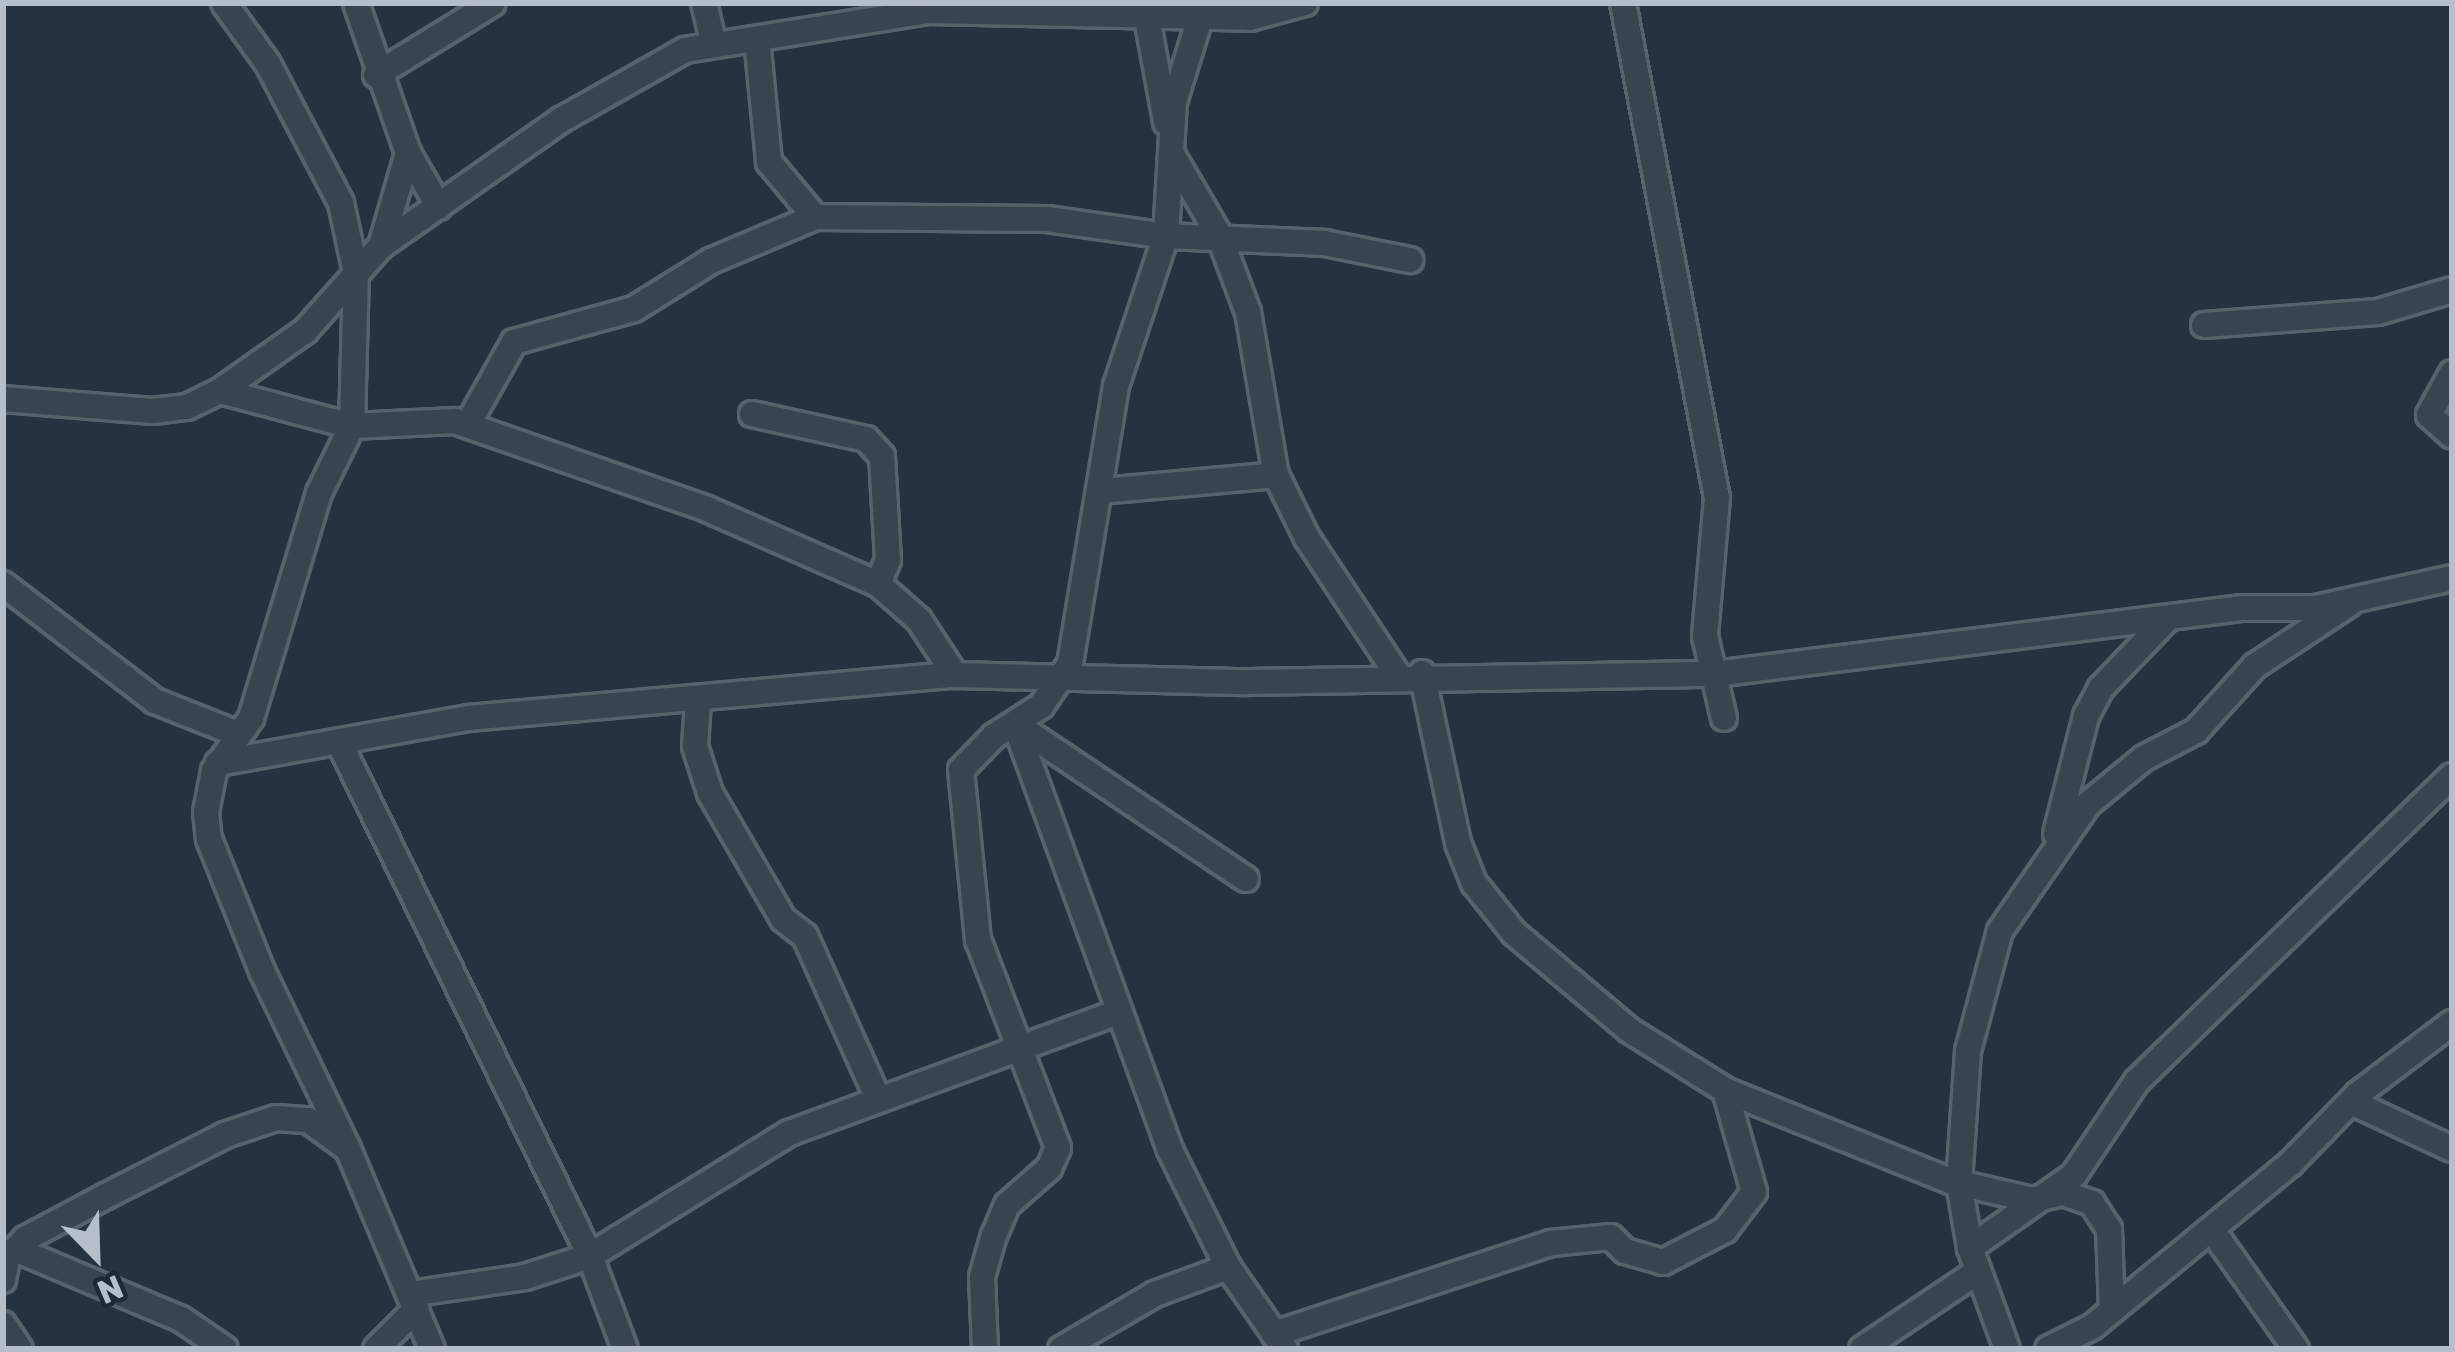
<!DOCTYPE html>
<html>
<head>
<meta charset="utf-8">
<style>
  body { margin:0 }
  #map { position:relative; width:2455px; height:1352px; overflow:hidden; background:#26323f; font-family:Rubik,sans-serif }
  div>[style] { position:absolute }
  .roads { filter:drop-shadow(3px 0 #58626c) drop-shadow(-3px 0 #58626c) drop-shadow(0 3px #58626c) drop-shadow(0 -3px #58626c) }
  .minor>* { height:24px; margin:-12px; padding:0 12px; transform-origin:12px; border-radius:12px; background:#3a444f }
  span { translate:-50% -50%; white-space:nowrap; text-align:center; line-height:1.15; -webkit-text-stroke:9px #1f2934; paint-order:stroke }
  .frame { position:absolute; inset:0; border:6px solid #b6bfc9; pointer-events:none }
  .north { position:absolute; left:36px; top:1196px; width:120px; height:120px; -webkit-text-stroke:9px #1f2934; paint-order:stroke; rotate:157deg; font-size:33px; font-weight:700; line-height:48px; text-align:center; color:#b6bfc9 }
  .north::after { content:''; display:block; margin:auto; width:42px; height:54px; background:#b6bfc9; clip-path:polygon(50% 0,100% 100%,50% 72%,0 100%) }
</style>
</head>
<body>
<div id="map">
  <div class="roads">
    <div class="minor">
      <div style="left:224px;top:3px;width:75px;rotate:54.2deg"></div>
      <div style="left:268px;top:64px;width:157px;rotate:62.3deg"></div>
      <div style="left:341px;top:203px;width:72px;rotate:77.9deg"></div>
      <div style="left:356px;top:273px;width:153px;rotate:91.5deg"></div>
      <div style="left:352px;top:426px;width:75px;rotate:116.2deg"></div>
      <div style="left:319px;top:493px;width:235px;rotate:106.8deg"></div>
      <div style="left:251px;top:718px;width:65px;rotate:124.9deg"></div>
      <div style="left:214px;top:771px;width:42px;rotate:101deg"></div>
      <div style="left:206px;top:812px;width:27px;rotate:84deg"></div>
      <div style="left:209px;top:839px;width:144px;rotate:68.1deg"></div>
      <div style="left:263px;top:973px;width:195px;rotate:64.2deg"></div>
      <div style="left:356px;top:3px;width:159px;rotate:70.9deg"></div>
      <div style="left:408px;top:153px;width:62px;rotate:60.1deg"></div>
      <div style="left:704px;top:3px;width:43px;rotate:76.6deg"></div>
      <div style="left:1623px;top:3px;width:504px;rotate:79.25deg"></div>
      <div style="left:1717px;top:498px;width:139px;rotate:95deg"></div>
      <div style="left:1705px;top:636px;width:84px;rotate:77deg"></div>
      <div style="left:1147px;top:18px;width:106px;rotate:79.6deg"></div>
      <div style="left:757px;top:39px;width:124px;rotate:84.4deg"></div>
      <div style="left:769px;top:162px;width:72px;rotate:50.1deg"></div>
      <div style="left:815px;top:217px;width:232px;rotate:0.5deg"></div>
      <div style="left:1047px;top:219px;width:120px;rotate:8.1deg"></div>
      <div style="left:1166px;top:236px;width:159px;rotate:2.5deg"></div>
      <div style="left:1325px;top:243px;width:87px;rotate:11.3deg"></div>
      <div style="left:376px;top:75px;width:137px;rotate:-31.6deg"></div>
      <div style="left:1173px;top:156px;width:91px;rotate:59.8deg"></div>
      <div style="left:1219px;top:235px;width:82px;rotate:69.4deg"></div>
      <div style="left:1248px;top:312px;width:165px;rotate:80.3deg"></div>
      <div style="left:1276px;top:475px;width:70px;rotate:63.8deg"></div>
      <div style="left:1307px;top:538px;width:163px;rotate:56.5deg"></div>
      <div style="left:381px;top:246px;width:97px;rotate:-73.8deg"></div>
      <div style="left:2204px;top:325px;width:174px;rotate:-4.3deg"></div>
      <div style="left:2378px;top:312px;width:77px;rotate:-16.6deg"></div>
      <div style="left:2452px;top:373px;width:48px;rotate:118.7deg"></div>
      <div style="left:2429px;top:415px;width:31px;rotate:42deg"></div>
      <div style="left:220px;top:391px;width:137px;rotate:14.9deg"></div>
      <div style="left:352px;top:426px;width:103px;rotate:-2.8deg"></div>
      <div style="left:455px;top:421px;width:267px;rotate:19.2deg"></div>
      <div style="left:707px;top:509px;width:187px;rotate:23.7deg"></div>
      <div style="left:878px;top:584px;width:55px;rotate:41.3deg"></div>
      <div style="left:919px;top:620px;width:66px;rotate:56.8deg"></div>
      <div style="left:3px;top:399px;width:150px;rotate:4.6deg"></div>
      <div style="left:153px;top:411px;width:34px;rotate:-7deg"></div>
      <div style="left:187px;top:407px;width:37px;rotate:-26deg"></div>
      <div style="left:220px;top:391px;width:104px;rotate:-35.2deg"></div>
      <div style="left:305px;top:331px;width:114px;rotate:-48.2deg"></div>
      <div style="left:381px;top:246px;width:220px;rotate:-35deg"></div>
      <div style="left:561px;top:120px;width:142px;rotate:-29.4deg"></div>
      <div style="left:685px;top:50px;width:246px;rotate:-9.1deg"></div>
      <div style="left:928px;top:11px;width:322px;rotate:1.2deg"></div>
      <div style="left:1250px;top:18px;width:57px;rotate:-15.3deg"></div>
      <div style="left:752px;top:414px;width:117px;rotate:12.4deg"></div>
      <div style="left:866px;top:439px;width:23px;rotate:47deg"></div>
      <div style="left:882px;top:456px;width:104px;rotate:86.7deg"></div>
      <div style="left:888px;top:560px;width:26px;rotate:113deg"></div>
      <div style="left:468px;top:424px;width:94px;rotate:-60.7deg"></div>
      <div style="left:514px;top:342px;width:124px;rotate:-15.4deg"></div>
      <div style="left:634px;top:309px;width:91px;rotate:-31.9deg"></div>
      <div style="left:711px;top:261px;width:113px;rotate:-22.9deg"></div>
      <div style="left:1101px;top:491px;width:176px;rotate:-5.2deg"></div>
      <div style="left:3px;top:584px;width:192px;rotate:37.6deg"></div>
      <div style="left:155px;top:701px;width:89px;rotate:21.7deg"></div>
      <div style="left:1422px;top:673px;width:174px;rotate:78deg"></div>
      <div style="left:1458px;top:843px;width:43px;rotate:68.2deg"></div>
      <div style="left:1474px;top:883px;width:64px;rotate:51.3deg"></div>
      <div style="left:1514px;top:933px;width:150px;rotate:40.1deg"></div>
      <div style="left:1629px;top:1030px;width:113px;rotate:32deg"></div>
      <div style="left:1725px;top:1090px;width:243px;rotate:22deg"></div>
      <div style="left:1950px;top:1181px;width:84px;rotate:13deg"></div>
      <div style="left:2032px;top:1200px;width:32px;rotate:-13deg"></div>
      <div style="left:2063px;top:1193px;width:31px;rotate:19deg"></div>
      <div style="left:2092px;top:1203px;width:31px;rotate:57deg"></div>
      <div style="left:2109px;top:1229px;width:80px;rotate:87.9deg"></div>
      <div style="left:698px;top:702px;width:44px;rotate:93.9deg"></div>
      <div style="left:695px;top:746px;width:49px;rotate:72.3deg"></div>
      <div style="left:710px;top:793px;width:146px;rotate:59.9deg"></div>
      <div style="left:783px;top:919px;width:28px;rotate:38deg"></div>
      <div style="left:805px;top:936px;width:175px;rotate:65.8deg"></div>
      <div style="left:1015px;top:724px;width:453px;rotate:70deg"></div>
      <div style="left:1170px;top:1150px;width:131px;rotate:63.6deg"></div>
      <div style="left:1228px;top:1267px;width:100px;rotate:55.2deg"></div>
      <div style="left:1015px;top:724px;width:278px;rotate:33.9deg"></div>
      <div style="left:340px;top:744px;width:570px;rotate:63.97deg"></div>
      <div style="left:590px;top:1256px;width:99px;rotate:69.4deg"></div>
      <div style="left:218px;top:763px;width:255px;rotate:-10.2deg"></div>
      <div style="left:469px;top:718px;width:488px;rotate:-5.1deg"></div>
      <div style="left:955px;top:675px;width:292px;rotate:1.4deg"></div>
      <div style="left:1247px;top:682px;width:468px;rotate:-1deg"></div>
      <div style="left:1715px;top:674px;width:532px;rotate:-7.13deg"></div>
      <div style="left:2243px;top:608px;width:73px"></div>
      <div style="left:2316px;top:608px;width:139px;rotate:-12.4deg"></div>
      <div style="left:2056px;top:834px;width:122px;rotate:-75.7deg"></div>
      <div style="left:2086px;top:716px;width:32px;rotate:-62deg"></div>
      <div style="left:2101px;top:688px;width:95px;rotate:-46.3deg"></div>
      <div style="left:2351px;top:1102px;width:111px;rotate:25deg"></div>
      <div style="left:2212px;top:1230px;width:146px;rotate:54.8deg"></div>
      <div style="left:1970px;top:1248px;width:127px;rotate:-35.1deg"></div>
      <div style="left:2074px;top:1175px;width:113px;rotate:-56.2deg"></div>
      <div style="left:2137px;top:1081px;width:438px;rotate:-44.1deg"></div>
      <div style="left:15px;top:1249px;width:180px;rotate:22.9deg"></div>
      <div style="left:181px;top:1319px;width:53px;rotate:34.3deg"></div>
      <div style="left:3px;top:1280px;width:21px;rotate:-79deg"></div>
      <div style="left:7px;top:1259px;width:27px;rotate:-48deg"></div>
      <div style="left:25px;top:1239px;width:92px;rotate:-28deg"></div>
      <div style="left:106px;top:1196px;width:134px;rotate:-27.1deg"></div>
      <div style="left:225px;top:1135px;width:54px;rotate:-18.4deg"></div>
      <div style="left:276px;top:1118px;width:32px;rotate:4deg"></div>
      <div style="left:308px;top:1120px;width:49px;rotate:35.9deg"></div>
      <div style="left:348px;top:1149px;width:217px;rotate:67.2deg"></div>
      <div style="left:410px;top:1294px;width:116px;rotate:-8.4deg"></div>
      <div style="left:525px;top:1277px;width:68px;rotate:-17.9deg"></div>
      <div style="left:590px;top:1256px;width:234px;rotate:-31.7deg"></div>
      <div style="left:789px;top:1133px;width:348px;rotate:-20.2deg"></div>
      <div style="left:3px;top:1324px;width:30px;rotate:56deg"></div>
      <div style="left:1274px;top:1334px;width:292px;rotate:-18.2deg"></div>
      <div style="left:1551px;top:1243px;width:60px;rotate:-5.7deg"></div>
      <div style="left:1611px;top:1237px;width:20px;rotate:45deg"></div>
      <div style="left:1625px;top:1251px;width:40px;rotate:16deg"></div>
      <div style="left:1663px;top:1262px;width:70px;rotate:-27.3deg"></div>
      <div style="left:1725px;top:1230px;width:48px;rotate:-52.7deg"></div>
      <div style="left:1754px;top:1192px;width:106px;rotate:-105.9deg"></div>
      <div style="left:376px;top:1349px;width:57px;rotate:-45deg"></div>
      <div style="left:985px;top:1349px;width:72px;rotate:-92.4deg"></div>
      <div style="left:982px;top:1277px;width:41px;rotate:-74.2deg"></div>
      <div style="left:993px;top:1238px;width:36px;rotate:-67deg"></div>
      <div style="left:1007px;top:1205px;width:56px;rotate:-41.4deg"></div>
      <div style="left:1049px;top:1168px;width:22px;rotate:-66deg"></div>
      <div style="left:1058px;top:1148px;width:223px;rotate:-111deg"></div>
      <div style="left:978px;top:940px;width:171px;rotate:-95.7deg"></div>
      <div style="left:961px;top:770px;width:47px;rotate:-45.9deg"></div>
      <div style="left:994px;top:736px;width:56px;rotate:-32.6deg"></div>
      <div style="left:1041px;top:706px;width:51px;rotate:-55.4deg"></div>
      <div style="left:1070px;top:664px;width:282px;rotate:-80.6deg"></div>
      <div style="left:1116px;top:386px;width:158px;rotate:-71.6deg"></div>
      <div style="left:1166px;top:236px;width:134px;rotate:-86.6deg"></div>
      <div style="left:1174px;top:102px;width:88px;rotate:-72.8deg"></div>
      <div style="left:1061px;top:1349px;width:109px;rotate:-30.3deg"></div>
      <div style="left:1155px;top:1294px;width:78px;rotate:-20.3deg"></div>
      <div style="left:1862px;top:1349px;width:138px;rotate:-33.8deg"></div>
      <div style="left:2007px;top:1349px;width:108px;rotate:-110.1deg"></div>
      <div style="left:1970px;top:1248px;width:66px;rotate:-99.6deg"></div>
      <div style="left:1959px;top:1183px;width:132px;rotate:-86.1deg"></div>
      <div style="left:1968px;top:1051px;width:124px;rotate:-75.1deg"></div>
      <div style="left:2000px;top:931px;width:155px;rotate:-55.3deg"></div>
      <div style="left:2088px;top:804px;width:72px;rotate:-39.4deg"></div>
      <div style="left:2144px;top:758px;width:59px;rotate:-27.4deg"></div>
      <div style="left:2196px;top:731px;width:88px;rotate:-47.8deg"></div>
      <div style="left:2255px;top:666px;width:113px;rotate:-33.4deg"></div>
      <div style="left:2048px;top:1349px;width:49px;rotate:-26.6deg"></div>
      <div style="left:2092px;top:1327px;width:258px;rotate:-39.5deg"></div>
      <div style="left:2291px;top:1163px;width:96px;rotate:-45.8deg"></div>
      <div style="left:2358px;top:1094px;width:118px;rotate:-37.1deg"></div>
    </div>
  </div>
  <div class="frame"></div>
  <div class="north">N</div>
</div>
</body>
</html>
